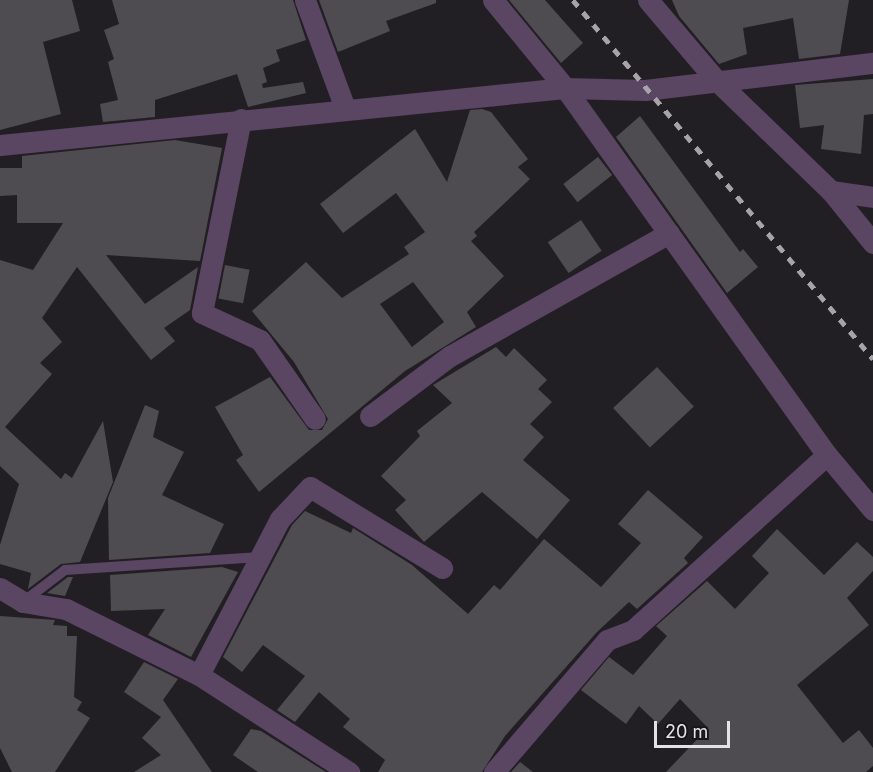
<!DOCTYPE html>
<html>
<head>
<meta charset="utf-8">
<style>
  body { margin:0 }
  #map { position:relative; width:873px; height:772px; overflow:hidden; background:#221f24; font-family:Inter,sans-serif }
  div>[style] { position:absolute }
  .building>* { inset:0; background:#4f4c51; transform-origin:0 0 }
  .lane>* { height:10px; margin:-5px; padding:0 5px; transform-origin:5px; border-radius:5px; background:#5a4563 }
  .street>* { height:21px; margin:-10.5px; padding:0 10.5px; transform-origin:10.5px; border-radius:10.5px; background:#5a4563 }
  .rail>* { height:4.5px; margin-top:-2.25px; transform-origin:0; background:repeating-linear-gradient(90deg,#a6a4a7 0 8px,transparent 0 16px) }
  span { translate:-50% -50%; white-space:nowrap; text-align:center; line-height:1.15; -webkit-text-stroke:6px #19161a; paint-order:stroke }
  .scale { position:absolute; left:654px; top:721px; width:76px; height:27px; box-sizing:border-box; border:3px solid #e4e2e5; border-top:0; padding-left:8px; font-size:18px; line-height:21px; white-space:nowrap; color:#e4e2e5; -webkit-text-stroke:4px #19161a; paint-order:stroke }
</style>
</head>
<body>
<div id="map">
  <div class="building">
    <div style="clip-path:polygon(0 0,72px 0,80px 31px,43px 42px,61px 114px,0 130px)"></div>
    <div style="clip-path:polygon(112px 0,293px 0,306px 40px,276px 50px,280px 61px,263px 68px,267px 82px,262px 84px,263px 88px,303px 82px,306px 93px,248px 107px,237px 74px,155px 100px,155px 117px,103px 122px,100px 104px,118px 100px,108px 62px,114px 59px,104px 30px,119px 24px)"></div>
    <div style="clip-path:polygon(319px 0,436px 0,436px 3px,386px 21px,390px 31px,338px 52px)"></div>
    <div style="clip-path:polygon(509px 0,545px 0,583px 43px,561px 63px)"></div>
    <div style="clip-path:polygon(672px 0,849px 0,840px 54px,799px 59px,793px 18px,743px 28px,747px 54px,719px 64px,679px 16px)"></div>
    <div style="clip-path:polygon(873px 79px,873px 114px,864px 115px,861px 154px,821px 149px,824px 125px,800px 128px,795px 85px)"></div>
    <div style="clip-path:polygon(evenodd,482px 109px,491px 112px,528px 159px,518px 167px,530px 179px,474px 232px,477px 236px,471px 241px,504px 276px,467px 312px,476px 327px,405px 371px,259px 492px,236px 460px,243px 455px,215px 407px,270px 377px,309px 430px,322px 430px,328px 419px,294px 362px,252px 311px,306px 262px,342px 298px,409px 254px,404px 247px,425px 232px,396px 193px,343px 233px,320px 204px,415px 129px,447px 182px,470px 110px,482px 109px,413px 282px,444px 322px,412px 347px,380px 304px,413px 282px)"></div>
    <div style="clip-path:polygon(640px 116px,740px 252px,743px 249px,758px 267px,727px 293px,616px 137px)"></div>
    <div style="clip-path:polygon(175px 140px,222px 148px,200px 261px,106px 255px,145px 304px,198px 267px,190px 310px,164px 328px,175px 341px,151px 360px,77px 267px,42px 318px,62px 342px,40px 363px,52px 374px,5px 427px,61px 479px,65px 473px,72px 478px,103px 421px,113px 482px,80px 562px,61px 564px,28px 589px,31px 573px,0 564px,0 545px,19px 484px,0 466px,0 260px,33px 270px,63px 223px,17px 223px,17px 195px,0 196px,0 168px,22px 168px,22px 156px)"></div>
    <div style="left:598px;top:157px;width:23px;height:44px;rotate:52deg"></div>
    <div style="left:581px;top:220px;width:37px;height:40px;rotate:56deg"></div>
    <div style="left:225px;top:265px;width:25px;height:34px;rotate:11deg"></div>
    <div style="clip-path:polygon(496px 347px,506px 357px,514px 348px,547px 380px,538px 389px,552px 402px,530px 424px,544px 437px,523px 460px,570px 500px,537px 539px,482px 492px,424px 542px,395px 510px,406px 500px,381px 476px,420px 436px,417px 431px,452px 403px,433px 385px)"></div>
    <div style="left:657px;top:367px;width:54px;height:60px;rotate:47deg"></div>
    <div style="clip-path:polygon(145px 405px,159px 411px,153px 437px,184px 452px,162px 495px,224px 524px,210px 553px,109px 560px,108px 498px)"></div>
    <div style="clip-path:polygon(648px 490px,703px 537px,684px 558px,688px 563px,637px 609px,629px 602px,597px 632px,505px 736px,482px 772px,378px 772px,385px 760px,343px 727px,350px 719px,319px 692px,295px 722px,277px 710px,305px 676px,263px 645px,242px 672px,223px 657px,292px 525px,305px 511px,351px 533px,353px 528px,412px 565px,468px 614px,494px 585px,500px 590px,544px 539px,601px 587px,641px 543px,618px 524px)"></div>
    <div style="clip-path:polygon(777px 529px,824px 575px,857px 542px,873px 557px,873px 571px,847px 598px,869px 625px,797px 685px,843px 743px,859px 730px,873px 748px,873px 766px,866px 772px,666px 772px,708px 728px,680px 699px,658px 724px,639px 706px,626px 724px,581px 690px,609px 657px,633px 675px,667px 636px,656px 626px,707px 581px,735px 609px,769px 573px,752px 556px)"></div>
    <div style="clip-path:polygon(222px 567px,238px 572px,191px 657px,148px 635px,165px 609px,111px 611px,110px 575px)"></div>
    <div style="clip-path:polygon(68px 577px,73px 577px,65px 596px,47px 593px)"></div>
    <div style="clip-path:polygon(0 616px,55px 620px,53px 625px,67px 626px,67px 636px,77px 636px,74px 697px,82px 702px,77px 710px,90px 718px,55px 772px,12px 772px,0 748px)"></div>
    <div style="clip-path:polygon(144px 662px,178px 679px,163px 700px,212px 772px,134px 772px,161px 755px,142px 738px,161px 717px,124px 692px)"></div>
    <div style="clip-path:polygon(251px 729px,261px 731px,326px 772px,258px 772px,233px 755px)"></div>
    <div style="clip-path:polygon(520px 762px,533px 772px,511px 772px)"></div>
  </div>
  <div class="lane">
    <div style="left:23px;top:602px;width:53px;rotate:-37.3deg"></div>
    <div style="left:65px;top:570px;width:195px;rotate:-3.8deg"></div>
  </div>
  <div class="street">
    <div style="left:305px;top:0;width:115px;rotate:69.7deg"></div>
    <div style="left:493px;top:0;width:114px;rotate:50.7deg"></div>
    <div style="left:565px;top:88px;width:451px;rotate:54.5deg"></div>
    <div style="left:827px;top:455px;width:72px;rotate:50.1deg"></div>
    <div style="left:648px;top:0;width:104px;rotate:49.7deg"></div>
    <div style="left:715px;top:79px;width:161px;rotate:44deg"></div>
    <div style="left:831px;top:191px;width:67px;rotate:51.1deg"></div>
    <div style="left:241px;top:119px;width:198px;rotate:101.4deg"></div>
    <div style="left:202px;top:313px;width:64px;rotate:25deg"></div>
    <div style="left:260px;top:340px;width:96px;rotate:55.2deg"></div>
    <div style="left:0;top:145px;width:568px;rotate:-5.76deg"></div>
    <div style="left:565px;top:88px;width:80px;rotate:1.4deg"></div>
    <div style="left:645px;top:90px;width:230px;rotate:-6.8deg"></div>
    <div style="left:831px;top:191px;width:42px;rotate:8.1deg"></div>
    <div style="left:370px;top:416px;width:100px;rotate:-36.9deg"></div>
    <div style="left:450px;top:356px;width:251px;rotate:-29.3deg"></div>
    <div style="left:0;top:588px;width:27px;rotate:31deg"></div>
    <div style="left:23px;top:602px;width:44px;rotate:9.2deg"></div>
    <div style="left:66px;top:609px;width:148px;rotate:26.4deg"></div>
    <div style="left:199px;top:675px;width:179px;rotate:32.9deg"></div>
    <div style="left:199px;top:675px;width:176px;rotate:-62.6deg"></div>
    <div style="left:280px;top:519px;width:44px;rotate:-46.8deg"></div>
    <div style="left:310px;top:487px;width:155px;rotate:31.5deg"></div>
    <div style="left:494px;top:772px;width:174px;rotate:-49.4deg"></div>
    <div style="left:607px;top:640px;width:28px;rotate:-21deg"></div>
    <div style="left:633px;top:630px;width:261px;rotate:-42.1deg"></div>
  </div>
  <div class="rail">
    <div style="left:573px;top:0;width:468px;rotate:50.1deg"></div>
  </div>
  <div class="scale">20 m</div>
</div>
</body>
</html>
